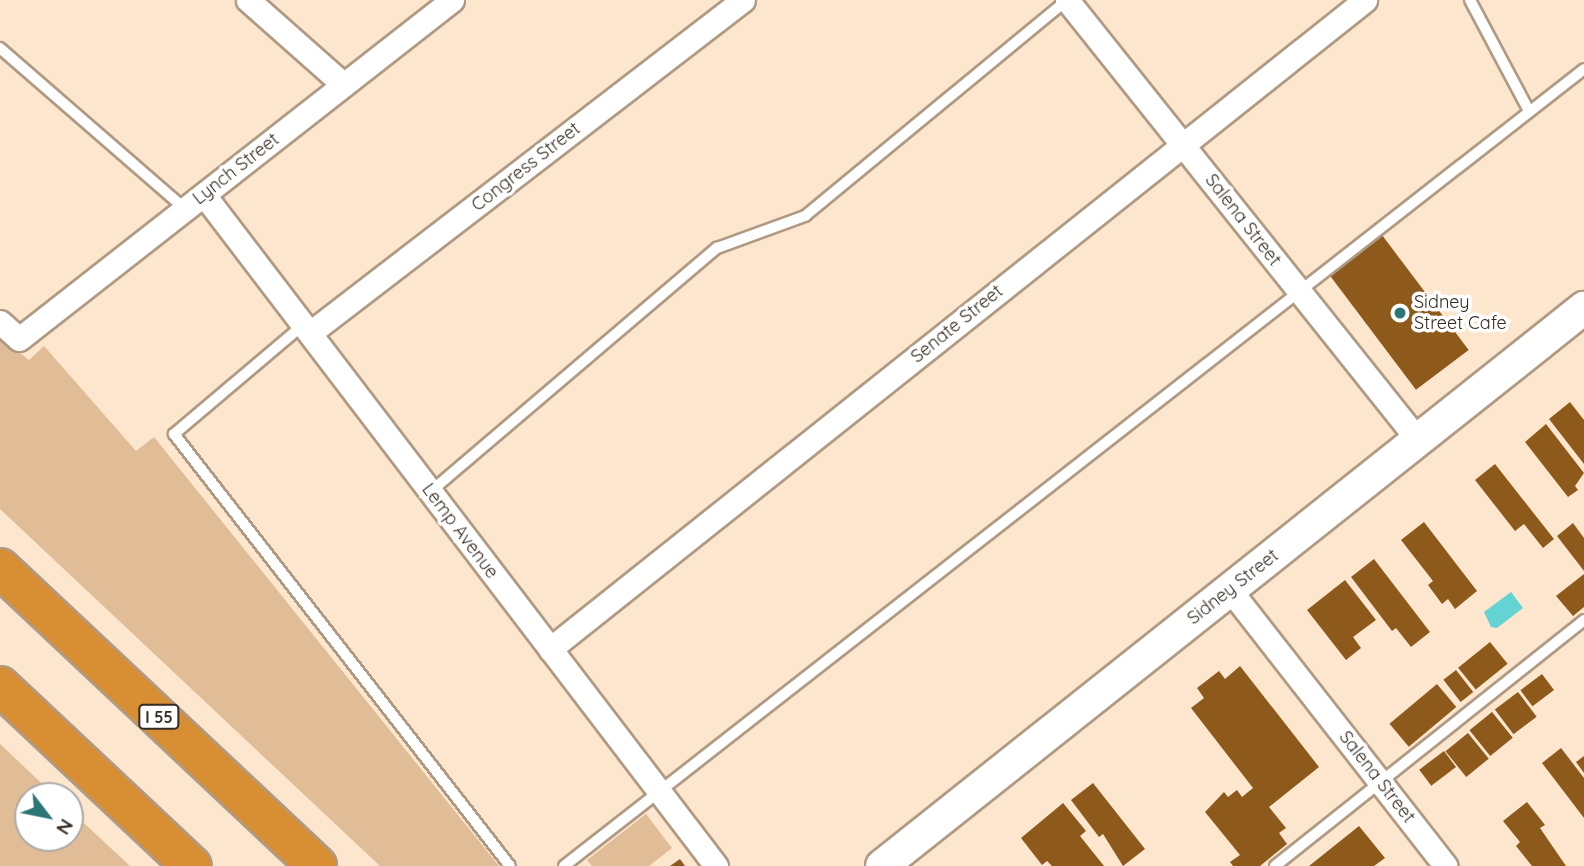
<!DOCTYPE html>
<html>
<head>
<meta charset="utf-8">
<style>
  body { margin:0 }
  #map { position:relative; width:1584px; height:866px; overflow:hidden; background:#fde6ce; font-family:Quicksand,sans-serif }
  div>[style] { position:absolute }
  .green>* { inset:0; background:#e0bc97 }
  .water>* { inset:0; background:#64d3d3 }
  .building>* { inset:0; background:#8d5a1b; transform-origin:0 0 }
  .roads { filter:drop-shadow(2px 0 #b09a84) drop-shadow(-2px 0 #b09a84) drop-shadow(0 2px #b09a84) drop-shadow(0 -2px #b09a84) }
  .lane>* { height:10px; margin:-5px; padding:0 5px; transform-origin:5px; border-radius:5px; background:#fff }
  .street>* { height:23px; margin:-11.5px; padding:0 11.5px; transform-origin:11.5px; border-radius:11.5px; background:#fff }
  .secondary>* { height:32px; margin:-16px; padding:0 16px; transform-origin:16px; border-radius:16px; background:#fff }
  .highway>* { height:38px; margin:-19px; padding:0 19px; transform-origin:19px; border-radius:19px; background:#d88e33 }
  .dots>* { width:19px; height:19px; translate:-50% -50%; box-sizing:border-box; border:4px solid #fff; border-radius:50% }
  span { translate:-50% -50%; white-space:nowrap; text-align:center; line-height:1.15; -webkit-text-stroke:7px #fff; paint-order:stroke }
  .shield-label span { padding:2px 5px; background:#fff; border:2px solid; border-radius:5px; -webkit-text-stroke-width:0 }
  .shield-label { font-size:16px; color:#342b22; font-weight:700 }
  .street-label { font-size:18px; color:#342b22 }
  .poi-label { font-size:18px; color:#342b22 }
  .left { translate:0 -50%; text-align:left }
  .north { position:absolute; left:14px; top:782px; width:70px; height:70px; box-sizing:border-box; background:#fff; border:2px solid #aeaaa7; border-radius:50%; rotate:122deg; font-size:19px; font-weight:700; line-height:28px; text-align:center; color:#342b22 }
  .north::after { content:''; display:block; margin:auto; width:24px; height:32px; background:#2c7676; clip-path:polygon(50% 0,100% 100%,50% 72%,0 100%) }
</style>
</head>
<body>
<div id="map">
  <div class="green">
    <div style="clip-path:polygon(0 337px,29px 360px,44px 346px,136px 451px,154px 437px,499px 866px,380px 866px,0 509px)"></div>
    <div style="clip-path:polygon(0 744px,55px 796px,28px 796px,28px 838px,70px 838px,70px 810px,130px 866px,0 866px)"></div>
    <div style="clip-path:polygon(646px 814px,672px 848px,649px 866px,592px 866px,587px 860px)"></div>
  </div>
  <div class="water">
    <div style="clip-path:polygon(1511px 592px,1523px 608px,1497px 628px,1491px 627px,1484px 612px)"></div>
  </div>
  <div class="building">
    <div style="left:1382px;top:235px;width:144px;height:66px;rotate:53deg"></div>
    <div style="clip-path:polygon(1570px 402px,1584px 420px,1584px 464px,1549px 419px)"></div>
    <div style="clip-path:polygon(1546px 424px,1584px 473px,1575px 486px,1578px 490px,1568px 497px,1525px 442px)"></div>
    <div style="clip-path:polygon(1495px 464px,1554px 539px,1543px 548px,1524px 524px,1515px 531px,1475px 480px)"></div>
    <div style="clip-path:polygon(1424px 522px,1477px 591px,1455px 609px,1448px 599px,1442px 604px,1428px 585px,1433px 581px,1401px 540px)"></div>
    <div style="clip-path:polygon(1573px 523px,1584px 538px,1584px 571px,1557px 536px)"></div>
    <div style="clip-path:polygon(1374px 559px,1430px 632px,1411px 647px,1396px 628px,1392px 631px,1351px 577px)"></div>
    <div style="clip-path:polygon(1584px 574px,1584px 607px,1573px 616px,1556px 596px)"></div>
    <div style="clip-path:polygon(1345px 580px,1376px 620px,1353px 637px,1361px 648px,1346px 660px,1307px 610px)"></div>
    <div style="left:1490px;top:642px;width:28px;height:41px;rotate:51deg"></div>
    <div style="clip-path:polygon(1240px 666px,1319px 767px,1269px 807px,1286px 828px,1279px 833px,1287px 844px,1260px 866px,1233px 866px,1230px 862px,1240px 855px,1205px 812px,1224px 792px,1228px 797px,1237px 790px,1242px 797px,1253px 788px,1191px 708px,1204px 698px,1197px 688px,1219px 671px,1225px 679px)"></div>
    <div style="left:1456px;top:670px;width:28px;height:16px;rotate:52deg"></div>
    <div style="left:1542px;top:674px;width:20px;height:27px;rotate:53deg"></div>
    <div style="left:1437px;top:684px;width:30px;height:62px;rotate:50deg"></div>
    <div style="left:1518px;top:692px;width:31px;height:29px;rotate:53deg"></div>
    <div style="left:1492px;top:712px;width:33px;height:29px;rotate:51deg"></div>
    <div style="left:1468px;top:733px;width:33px;height:29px;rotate:51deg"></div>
    <div style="clip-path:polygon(1561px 748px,1584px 778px,1584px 818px,1542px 763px)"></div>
    <div style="left:1444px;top:751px;width:20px;height:31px;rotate:53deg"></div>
    <div style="clip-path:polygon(1584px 756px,1584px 773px,1576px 762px)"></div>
    <div style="clip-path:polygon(1093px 783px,1145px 849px,1123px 866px,1103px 834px,1099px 837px,1071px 800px)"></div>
    <div style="clip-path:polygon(1527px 802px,1545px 825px,1540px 828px,1566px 866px,1532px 866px,1516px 846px,1520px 842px,1503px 821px)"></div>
    <div style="clip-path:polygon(1063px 803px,1086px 831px,1080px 836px,1104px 866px,1052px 866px,1047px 861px,1042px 865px,1021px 838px)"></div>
    <div style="clip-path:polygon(1359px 826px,1385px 858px,1374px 866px,1309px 866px)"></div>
    <div style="clip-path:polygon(680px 859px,685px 866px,670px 866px)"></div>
  </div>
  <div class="roads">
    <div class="lane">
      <div style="left:1470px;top:0;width:126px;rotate:62deg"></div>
      <div style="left:0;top:48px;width:245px;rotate:41deg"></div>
      <div style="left:303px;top:325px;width:169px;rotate:139.8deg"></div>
      <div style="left:174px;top:434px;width:547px;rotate:52.13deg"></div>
      <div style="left:430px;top:492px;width:377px;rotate:-40.4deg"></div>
      <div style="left:717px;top:248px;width:94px;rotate:-20deg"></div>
      <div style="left:805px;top:216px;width:340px;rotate:-39.5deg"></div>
      <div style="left:564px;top:866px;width:1294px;rotate:-38deg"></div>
      <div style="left:1275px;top:866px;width:395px;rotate:-38.5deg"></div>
    </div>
    <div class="street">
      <div style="left:248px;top:0;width:127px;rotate:41.5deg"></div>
      <div style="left:1067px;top:0;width:563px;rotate:51.42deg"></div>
      <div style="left:204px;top:195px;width:844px;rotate:52.65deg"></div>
      <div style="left:0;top:322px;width:25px;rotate:42deg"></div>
      <div style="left:19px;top:339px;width:550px;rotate:-38.06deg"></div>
      <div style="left:310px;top:333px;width:546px;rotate:-37.56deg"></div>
      <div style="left:1230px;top:590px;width:350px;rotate:52deg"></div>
      <div style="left:550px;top:649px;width:1042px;rotate:-38.53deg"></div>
    </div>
    <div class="secondary">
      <div style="left:882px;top:866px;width:897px;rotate:-38.48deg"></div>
    </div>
    <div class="highway">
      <div style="left:0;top:568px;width:435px;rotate:43.2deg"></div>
      <div style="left:0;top:686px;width:263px;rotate:43.2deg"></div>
    </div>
  </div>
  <div class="dots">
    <div style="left:1400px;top:313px;background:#2c7676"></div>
  </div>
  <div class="shield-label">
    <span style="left:159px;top:717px">I 55</span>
  </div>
  <div class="street-label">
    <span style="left:526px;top:167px;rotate:-38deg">Congress Street</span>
    <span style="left:236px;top:169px;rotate:-38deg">Lynch Street</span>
    <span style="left:1243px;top:220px;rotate:52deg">Salena Street</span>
    <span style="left:957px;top:324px;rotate:-39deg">Senate Street</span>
    <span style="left:460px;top:531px;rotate:53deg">Lemp Avenue</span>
    <span style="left:1233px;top:587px;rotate:-38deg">Sidney Street</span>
    <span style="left:1377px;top:777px;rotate:52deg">Salena Street</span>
  </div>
  <div class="poi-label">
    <span class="left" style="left:1414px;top:313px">Sidney<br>Street Cafe</span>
  </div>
  <div class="north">N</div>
</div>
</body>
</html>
